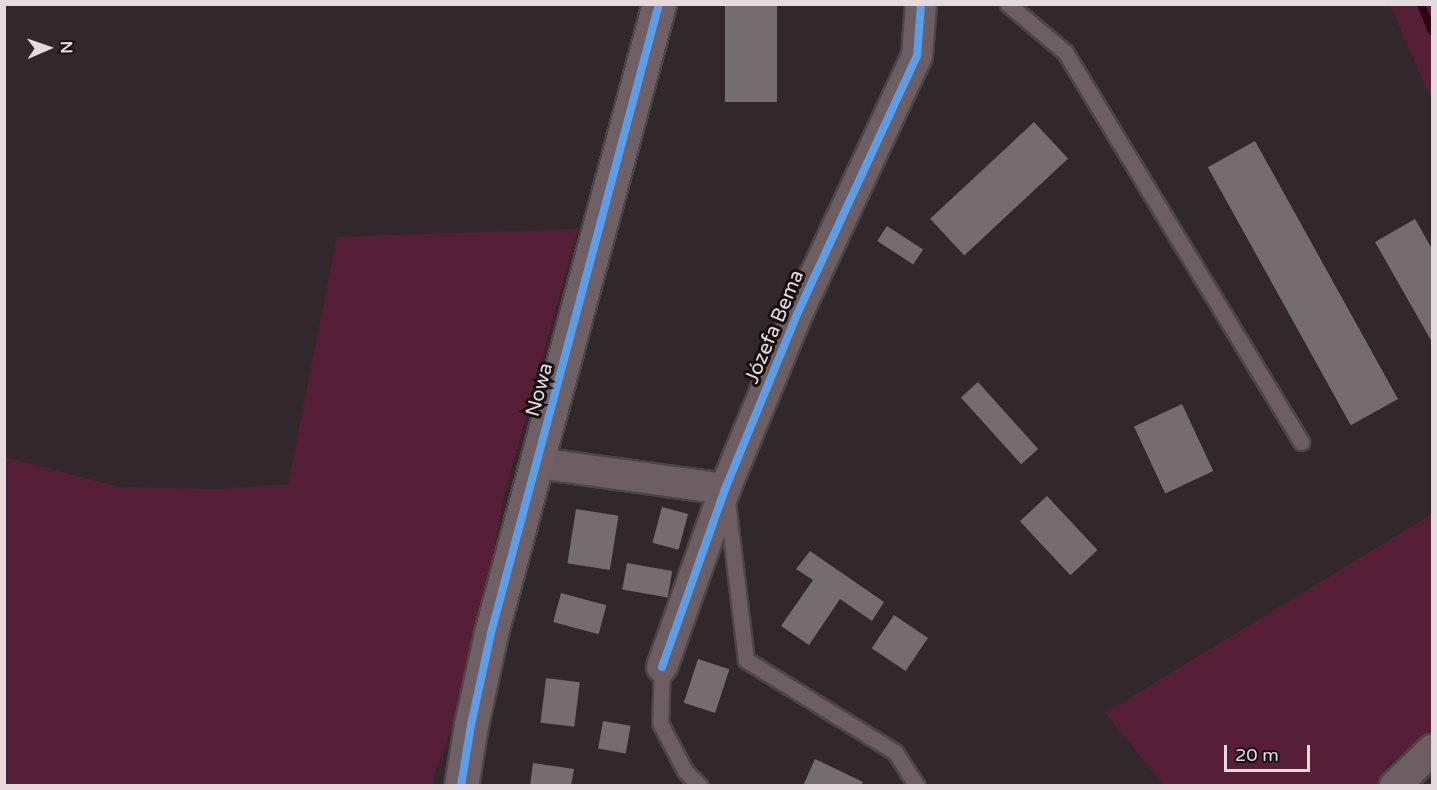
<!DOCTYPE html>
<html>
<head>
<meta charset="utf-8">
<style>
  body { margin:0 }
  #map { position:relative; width:1437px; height:790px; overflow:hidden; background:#32282b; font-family:"Varela Round",sans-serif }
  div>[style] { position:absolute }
  .green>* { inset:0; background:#571e38 }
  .stream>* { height:8px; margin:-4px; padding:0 4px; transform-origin:4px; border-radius:4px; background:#2c0618 }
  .building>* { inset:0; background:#746c6f; transform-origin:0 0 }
  .roads { filter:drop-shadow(2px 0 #4e4548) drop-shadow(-2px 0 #4e4548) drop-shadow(0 2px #4e4548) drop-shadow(0 -2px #4e4548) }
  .lane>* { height:15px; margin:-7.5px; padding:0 7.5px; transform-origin:7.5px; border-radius:7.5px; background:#6c5e63 }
  .street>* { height:30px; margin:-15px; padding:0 15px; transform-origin:15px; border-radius:15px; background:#6c5e63 }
  .secondary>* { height:33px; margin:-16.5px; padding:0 16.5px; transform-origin:16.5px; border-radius:16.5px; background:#6f6066 }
  .cycleway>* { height:8px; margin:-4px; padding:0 4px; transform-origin:4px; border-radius:4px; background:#5a9eea }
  span { translate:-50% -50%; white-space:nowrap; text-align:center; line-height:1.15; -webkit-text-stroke:6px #171013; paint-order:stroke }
  .street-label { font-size:20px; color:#e5dadd }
  .frame { position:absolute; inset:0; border:6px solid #e5dadd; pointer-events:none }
  .north { position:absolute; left:18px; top:18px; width:60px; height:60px; -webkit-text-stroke:4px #171013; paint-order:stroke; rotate:88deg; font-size:16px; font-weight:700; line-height:24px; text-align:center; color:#e5dadd }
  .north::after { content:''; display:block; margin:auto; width:21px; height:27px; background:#e5dadd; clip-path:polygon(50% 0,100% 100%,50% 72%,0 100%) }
  .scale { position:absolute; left:1224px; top:745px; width:86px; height:27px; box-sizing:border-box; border:3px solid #e5dadd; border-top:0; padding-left:8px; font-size:18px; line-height:21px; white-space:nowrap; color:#e5dadd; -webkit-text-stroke:4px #171013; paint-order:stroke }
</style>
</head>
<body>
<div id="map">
  <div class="green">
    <div style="clip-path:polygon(1390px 5px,1432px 5px,1432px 101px)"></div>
    <div style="clip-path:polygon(578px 229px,502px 503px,474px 668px,434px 776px,434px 785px,5px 785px,4px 457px,120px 487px,217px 489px,288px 484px,337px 237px)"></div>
    <div style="clip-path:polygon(1432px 514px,1432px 730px,1389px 764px,1376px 785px,1164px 785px,1105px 713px)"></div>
  </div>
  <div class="stream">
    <div style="left:1421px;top:4px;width:29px;rotate:68deg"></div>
  </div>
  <div class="building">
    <div style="left:725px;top:4px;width:52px;height:98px"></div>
    <div style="left:1034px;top:122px;width:50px;height:142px;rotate:47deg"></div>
    <div style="left:1255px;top:141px;width:295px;height:54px;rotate:61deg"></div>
    <div style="clip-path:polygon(1415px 219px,1432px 249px,1432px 342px,1375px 242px)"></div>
    <div style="left:887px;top:226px;width:43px;height:18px;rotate:33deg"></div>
    <div style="left:978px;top:382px;width:90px;height:23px;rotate:48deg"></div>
    <div style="left:1182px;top:404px;width:74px;height:53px;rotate:65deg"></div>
    <div style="left:1047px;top:496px;width:74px;height:37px;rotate:47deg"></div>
    <div style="left:662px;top:507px;width:27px;height:37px;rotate:15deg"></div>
    <div style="left:576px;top:509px;width:43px;height:55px;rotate:9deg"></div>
    <div style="clip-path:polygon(810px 551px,884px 602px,872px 621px,840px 599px,809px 645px,781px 626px,813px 580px,796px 569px)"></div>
    <div style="left:627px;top:563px;width:46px;height:27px;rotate:10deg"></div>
    <div style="left:561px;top:593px;width:47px;height:30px;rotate:15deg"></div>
    <div style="left:894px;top:615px;width:41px;height:40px;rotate:34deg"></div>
    <div style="left:698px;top:659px;width:33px;height:46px;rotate:18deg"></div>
    <div style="left:546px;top:678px;width:34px;height:45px;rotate:7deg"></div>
    <div style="left:603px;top:721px;width:28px;height:28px;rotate:10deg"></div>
    <div style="clip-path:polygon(815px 759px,863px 782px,861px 786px,803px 786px)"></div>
    <div style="clip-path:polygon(533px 763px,574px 769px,571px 786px,530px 786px)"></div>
  </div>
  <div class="roads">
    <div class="lane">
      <div style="left:1008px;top:4px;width:75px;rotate:40.1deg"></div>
      <div style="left:1065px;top:52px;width:456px;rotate:58.8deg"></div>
      <div style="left:727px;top:501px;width:160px;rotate:83.2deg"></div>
      <div style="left:746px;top:660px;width:175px;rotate:31.7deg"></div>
      <div style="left:895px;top:752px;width:40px;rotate:57.1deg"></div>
      <div style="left:662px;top:667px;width:56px;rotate:92deg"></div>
      <div style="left:660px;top:723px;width:54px;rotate:62.5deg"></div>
      <div style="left:685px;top:771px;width:21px;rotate:45deg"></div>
    </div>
    <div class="street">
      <div style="left:537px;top:463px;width:190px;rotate:7.9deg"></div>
      <div style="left:662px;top:667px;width:189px;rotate:-70.5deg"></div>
      <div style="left:725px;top:489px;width:191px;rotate:-67.6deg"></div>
      <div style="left:798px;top:312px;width:282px;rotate:-65.1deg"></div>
      <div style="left:917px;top:56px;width:52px;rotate:-85.6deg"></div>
      <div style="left:1395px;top:786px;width:52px;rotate:-44.2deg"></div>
    </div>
    <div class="secondary">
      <div style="left:461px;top:786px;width:62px;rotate:-80.7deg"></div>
      <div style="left:471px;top:725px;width:94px;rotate:-77.7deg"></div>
      <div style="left:491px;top:633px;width:651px;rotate:-75.05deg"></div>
    </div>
  </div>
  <div class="cycleway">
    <div style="left:662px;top:667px;width:189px;rotate:-70.5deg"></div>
    <div style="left:725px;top:489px;width:191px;rotate:-67.6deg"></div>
    <div style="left:798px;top:312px;width:282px;rotate:-65.1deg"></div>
    <div style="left:917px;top:56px;width:52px;rotate:-85.6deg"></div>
    <div style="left:461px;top:786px;width:62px;rotate:-80.7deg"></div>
    <div style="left:471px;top:725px;width:94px;rotate:-77.7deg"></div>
    <div style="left:491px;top:633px;width:651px;rotate:-75.05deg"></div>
  </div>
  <div class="street-label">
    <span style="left:775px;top:327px;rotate:-67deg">Józefa Bema</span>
    <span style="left:540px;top:390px;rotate:-75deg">Nowa</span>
  </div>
  <div class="frame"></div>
  <div class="north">N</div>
  <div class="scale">20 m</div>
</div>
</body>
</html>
